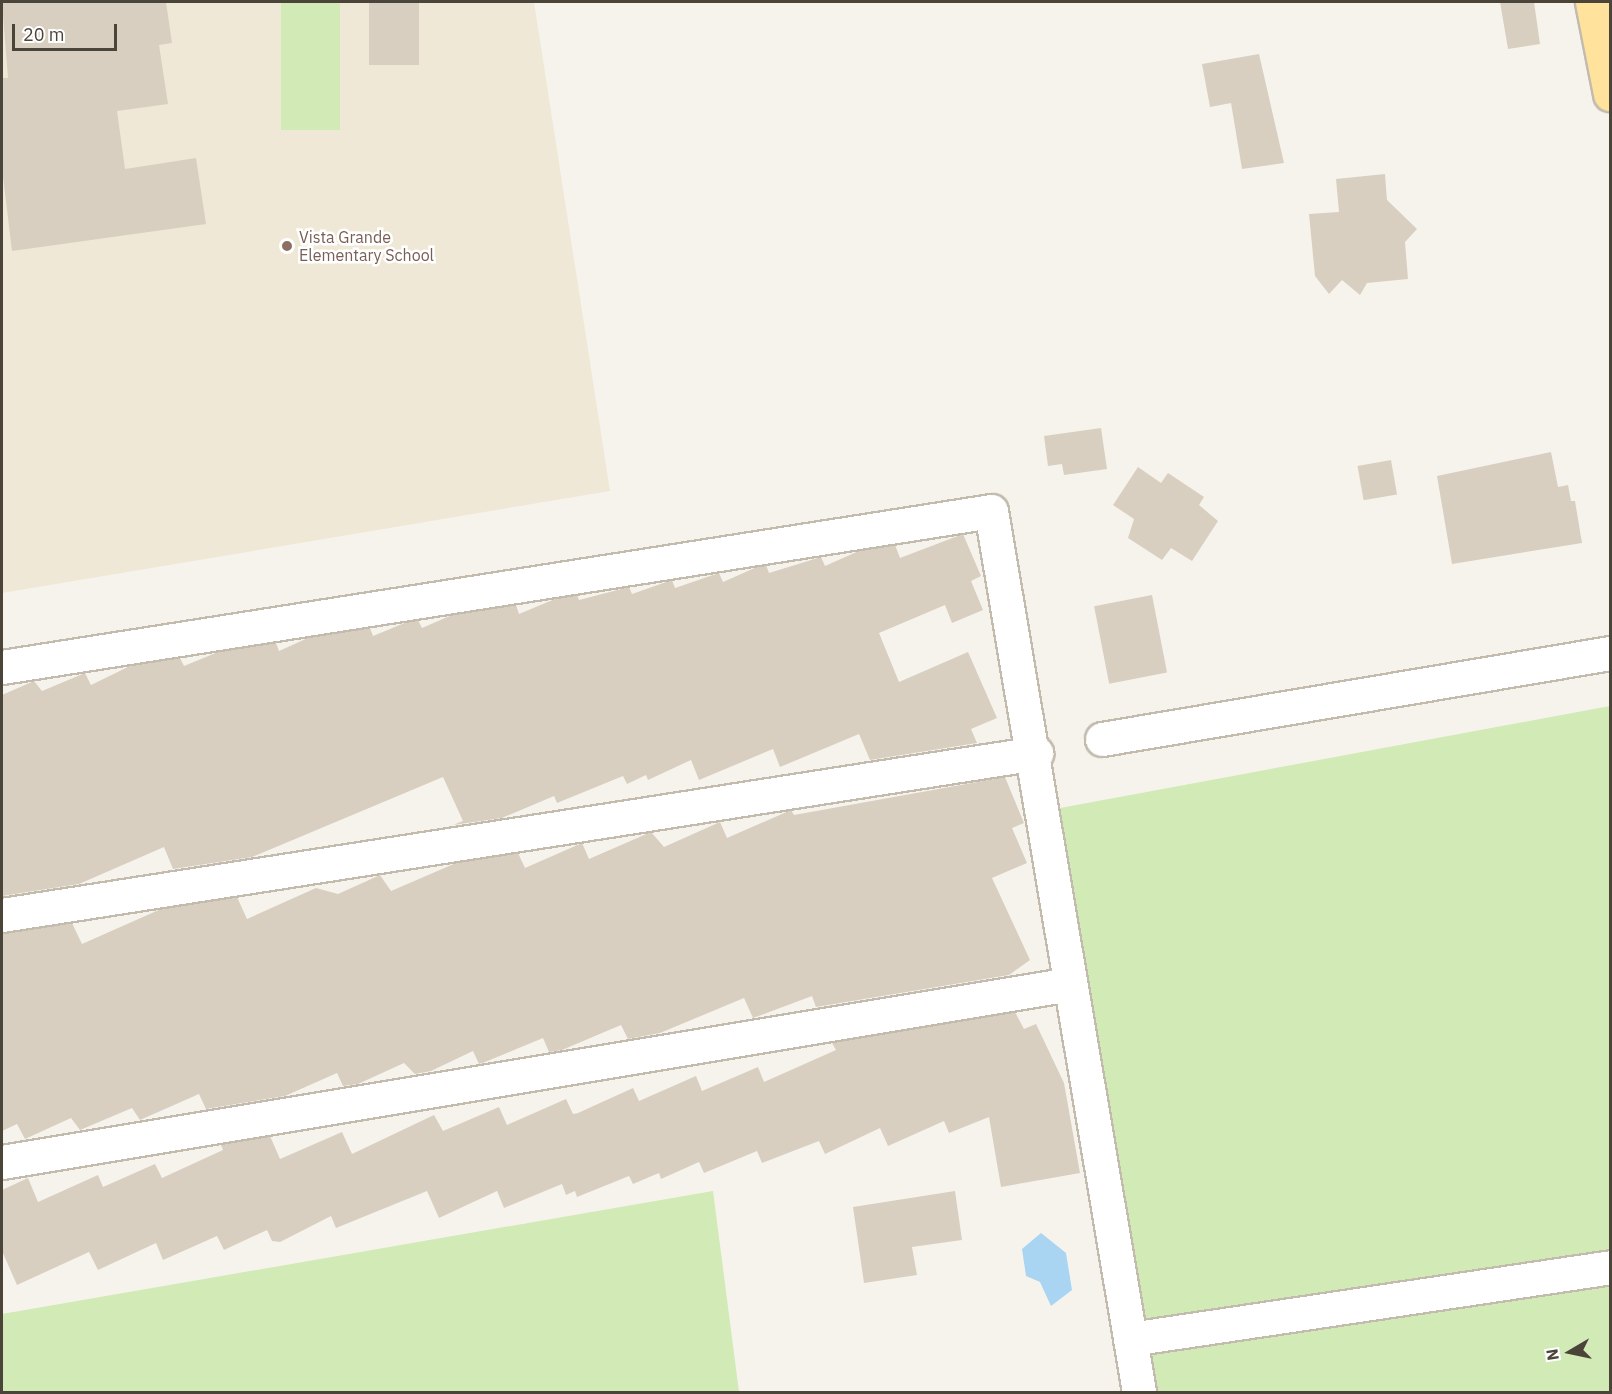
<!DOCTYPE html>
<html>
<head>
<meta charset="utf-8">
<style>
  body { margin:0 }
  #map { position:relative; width:1612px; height:1394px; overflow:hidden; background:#f6f3ec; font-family:"IBM Plex Sans",sans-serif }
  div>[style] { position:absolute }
  .education>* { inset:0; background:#efe8d6 }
  .green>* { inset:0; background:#d2eab5; transform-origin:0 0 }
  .water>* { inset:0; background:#a9d4f2 }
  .building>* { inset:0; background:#d8cfc1; transform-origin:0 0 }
  .roads { filter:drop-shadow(2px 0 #c2bbae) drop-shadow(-2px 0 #c2bbae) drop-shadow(0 2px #c2bbae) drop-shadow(0 -2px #c2bbae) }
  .minor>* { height:33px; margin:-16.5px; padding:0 16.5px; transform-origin:16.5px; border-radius:16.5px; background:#fff }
  .major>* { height:33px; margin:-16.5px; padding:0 16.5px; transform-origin:16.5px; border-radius:16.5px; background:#ffe39c }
  .dots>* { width:16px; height:16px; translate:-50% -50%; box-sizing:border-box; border:3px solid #fff; border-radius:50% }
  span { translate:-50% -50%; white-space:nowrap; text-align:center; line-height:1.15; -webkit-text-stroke:5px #fff; paint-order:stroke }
  .education-label { font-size:16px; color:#785e54 }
  .left { translate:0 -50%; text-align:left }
  .frame { position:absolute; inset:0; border:3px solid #4b4439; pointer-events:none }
  .north { position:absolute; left:1540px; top:1322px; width:60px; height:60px; -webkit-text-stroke:4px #fff; paint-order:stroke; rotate:261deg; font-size:16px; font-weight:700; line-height:24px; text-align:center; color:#4b4439 }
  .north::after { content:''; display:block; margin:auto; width:21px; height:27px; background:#4b4439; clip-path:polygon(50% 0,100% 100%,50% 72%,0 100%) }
  .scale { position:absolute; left:12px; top:24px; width:105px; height:27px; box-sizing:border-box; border:3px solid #4b4439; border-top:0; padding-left:8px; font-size:18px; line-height:21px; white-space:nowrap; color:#4b4439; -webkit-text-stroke:4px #fff; paint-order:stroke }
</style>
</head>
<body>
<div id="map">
  <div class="education">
    <div style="clip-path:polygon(2px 2px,534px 2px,610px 491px,2px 593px)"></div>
  </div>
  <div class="green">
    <div style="left:281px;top:2px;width:59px;height:128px"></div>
    <div style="clip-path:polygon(1610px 706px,1610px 1392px,1140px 1392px,1044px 811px)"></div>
    <div style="clip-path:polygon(713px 1191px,739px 1392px,2px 1392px,2px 1314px)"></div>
  </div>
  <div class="water">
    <div style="clip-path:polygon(1041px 1233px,1066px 1253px,1072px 1290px,1051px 1306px,1040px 1282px,1026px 1276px,1022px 1249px)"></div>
  </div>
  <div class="building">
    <div style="clip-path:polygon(2px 2px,166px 2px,172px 43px,159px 45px,168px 104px,117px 111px,125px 169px,196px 158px,206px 224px,12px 251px,2px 168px,2px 78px,8px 78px)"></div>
    <div style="left:369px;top:2px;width:50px;height:63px"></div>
    <div style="clip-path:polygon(1500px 2px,1534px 2px,1540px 44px,1508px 49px)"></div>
    <div style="clip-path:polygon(1259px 54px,1284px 163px,1242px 169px,1231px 103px,1210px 107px,1202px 64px)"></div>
    <div style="clip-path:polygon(1385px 174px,1387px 200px,1417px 229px,1405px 242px,1408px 279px,1367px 283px,1360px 295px,1342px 280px,1329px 294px,1315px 276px,1309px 214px,1339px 212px,1336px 179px)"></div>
    <div style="clip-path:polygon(1101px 428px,1107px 469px,1064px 475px,1062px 464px,1048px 466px,1044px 436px)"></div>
    <div style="clip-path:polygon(1551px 452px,1558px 487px,1568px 485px,1571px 501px,1575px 501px,1582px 543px,1452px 564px,1437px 476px)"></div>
    <div style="left:1391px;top:460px;width:35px;height:34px;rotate:80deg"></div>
    <div style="clip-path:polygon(1138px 467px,1161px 483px,1168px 473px,1204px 497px,1199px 505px,1218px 521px,1192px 561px,1171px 548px,1162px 560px,1128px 538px,1134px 519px,1113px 505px)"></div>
    <div style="clip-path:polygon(963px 534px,981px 576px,971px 581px,983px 610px,952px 623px,945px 605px,879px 633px,899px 682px,968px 652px,997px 718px,971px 729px,977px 743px,870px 760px,859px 734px,780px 767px,773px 749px,699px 780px,691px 760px,648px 780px,646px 775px,627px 784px,623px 776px,557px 803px,554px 796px,502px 818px,453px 825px,463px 821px,443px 777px,252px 857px,173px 869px,164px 847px,79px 884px,2px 896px,2px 695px,34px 681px,42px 691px,85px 673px,91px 685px,130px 666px,180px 658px,184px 666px,218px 652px,276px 643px,279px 651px,310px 637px,370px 628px,373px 636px,407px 622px,418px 620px,422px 628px,452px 615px,516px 605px,519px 614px,555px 599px,577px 595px,579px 600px,629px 587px,632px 594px,672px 580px,675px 588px,719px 573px,723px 582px,757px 567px,766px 565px,769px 573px,821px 557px,825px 566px,861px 550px,895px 545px,900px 558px)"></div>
    <div style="left:1152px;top:595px;width:79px;height:59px;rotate:79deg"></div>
    <div style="clip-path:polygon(1005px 777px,1024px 823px,1012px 828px,1027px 863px,992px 878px,1030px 960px,1009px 975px,816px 1007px,812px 996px,753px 1018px,744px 998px,660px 1033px,628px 1039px,621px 1025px,562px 1050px,549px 1052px,543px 1038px,485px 1062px,479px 1064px,473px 1051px,431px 1071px,415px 1074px,404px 1063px,358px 1084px,343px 1086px,337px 1073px,285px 1096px,206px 1109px,199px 1094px,140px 1120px,132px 1108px,80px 1130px,71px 1118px,25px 1139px,17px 1124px,2px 1131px,2px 933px,72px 923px,82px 944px,161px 909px,237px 897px,247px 919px,316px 888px,338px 894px,380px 875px,391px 891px,456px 863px,518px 853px,525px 868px,582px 843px,589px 859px,651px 832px,664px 847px,720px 822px,727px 838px,791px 810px,794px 815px)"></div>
    <div style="clip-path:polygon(1015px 1012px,1024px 1029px,1036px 1024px,1064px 1083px,1080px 1173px,1001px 1187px,989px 1117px,949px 1133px,944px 1121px,888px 1146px,880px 1128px,825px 1154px,819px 1141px,762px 1163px,757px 1151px,704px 1173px,699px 1162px,661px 1179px,659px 1173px,633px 1184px,629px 1176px,577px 1197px,575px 1191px,566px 1195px,562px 1184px,504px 1208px,497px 1191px,439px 1218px,427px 1191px,336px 1228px,331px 1216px,280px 1242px,272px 1241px,267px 1230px,224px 1250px,217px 1236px,163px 1260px,156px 1243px,98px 1270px,89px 1252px,17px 1285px,2px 1251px,2px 1190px,28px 1178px,38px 1202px,98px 1175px,103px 1187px,155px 1164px,162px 1178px,223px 1150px,221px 1145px,270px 1136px,280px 1159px,342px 1132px,352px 1154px,434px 1115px,443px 1131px,499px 1107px,507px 1125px,566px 1099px,573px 1114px,578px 1113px,633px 1088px,639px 1101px,696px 1076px,702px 1091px,758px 1067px,764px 1082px,836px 1050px,832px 1043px)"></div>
    <div style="clip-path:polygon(955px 1191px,962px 1240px,912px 1247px,917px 1275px,864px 1283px,853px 1207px)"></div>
  </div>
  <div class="roads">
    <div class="minor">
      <div style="left:2px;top:667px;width:1001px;rotate:-8.96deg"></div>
      <div style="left:991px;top:511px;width:893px;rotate:80.46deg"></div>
      <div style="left:1102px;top:739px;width:515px;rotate:-9.61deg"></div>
      <div style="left:2px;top:915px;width:1047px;rotate:-8.9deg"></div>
      <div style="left:2px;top:1162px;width:1083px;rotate:-9.46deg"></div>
      <div style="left:1130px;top:1339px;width:485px;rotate:-8.5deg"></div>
    </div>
    <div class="major">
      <div style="left:1592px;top:2px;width:94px;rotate:78.9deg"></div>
    </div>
  </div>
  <div class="dots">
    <div style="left:287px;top:246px;background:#8d6e63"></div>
  </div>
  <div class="education-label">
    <span class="left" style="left:299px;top:246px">Vista Grande<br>Elementary School</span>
  </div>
  <div class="frame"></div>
  <div class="north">N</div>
  <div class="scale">20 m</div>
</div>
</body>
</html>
